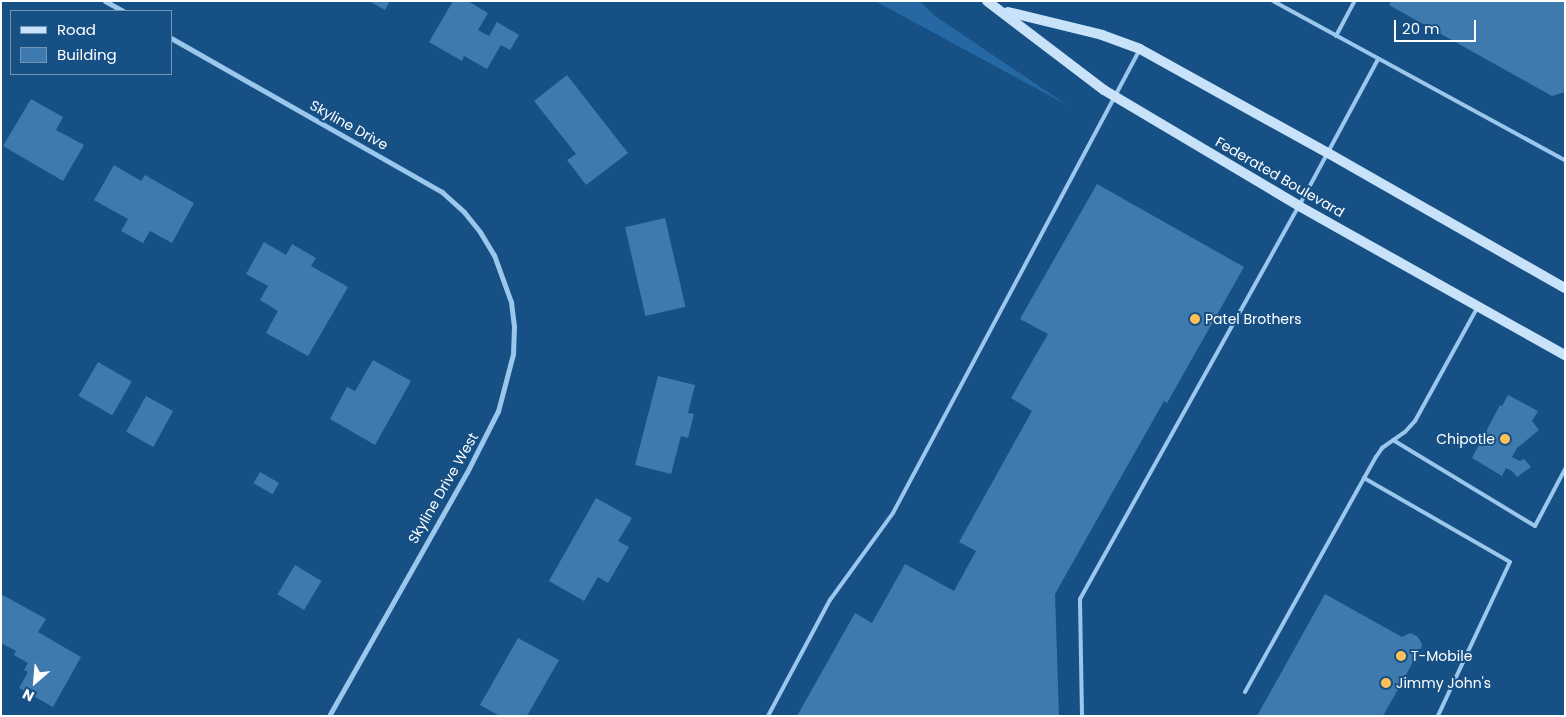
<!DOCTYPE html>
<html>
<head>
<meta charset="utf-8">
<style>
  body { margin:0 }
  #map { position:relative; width:1566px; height:717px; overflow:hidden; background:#165085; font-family:Poppins,sans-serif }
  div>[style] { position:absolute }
  .green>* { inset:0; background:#2568a3 }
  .building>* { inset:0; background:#3f7aaf; transform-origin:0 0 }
  .service>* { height:4px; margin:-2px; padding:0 2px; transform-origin:2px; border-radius:2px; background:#9bc7ed }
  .minor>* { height:5px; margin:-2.5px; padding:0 2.5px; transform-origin:2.5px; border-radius:2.5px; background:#9bc7ed }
  .secondary>* { height:10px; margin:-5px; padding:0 5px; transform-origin:5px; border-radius:5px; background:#c8e2f9 }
  .dots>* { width:14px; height:14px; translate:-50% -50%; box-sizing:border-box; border:2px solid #165085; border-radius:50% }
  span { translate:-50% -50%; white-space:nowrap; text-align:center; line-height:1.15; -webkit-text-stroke:4px #165085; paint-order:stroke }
  .street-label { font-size:14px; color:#fff }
  .poi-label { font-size:14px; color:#fff }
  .left { translate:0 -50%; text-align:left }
  .right { translate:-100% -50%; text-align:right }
  .frame { position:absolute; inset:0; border:2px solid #fff; pointer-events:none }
  .legend { position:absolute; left:10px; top:10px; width:162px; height:65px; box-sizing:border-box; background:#165085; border:1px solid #7396b6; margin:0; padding:6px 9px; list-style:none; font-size:15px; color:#fff }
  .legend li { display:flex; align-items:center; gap:10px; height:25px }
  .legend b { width:25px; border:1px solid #7396b6 }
  .north { position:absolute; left:10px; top:657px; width:50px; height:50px; -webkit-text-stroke:4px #165085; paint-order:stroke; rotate:207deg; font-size:14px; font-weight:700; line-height:20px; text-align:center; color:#fff }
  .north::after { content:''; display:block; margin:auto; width:18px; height:22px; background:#fff; clip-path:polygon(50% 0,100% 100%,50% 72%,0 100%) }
  .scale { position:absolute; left:1394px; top:20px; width:82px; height:22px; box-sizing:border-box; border:2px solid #fff; border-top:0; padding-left:6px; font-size:15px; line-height:18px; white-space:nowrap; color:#fff; -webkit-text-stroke:4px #165085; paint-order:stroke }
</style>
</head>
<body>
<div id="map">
  <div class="green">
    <div style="clip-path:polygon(875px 1px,920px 1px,935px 16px,1067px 105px)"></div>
  </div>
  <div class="building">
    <div style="clip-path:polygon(369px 1px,390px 1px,385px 10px)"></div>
    <div style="clip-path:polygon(453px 1px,468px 1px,488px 13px,478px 30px,489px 36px,497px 22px,519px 35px,510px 50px,501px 45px,487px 69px,464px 56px,462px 61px,429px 42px)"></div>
    <div style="clip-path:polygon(1391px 1px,1565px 1px,1565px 92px,1552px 96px,1389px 5px)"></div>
    <div style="clip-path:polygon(567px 75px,628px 153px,586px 185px,567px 160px,576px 154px,534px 101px)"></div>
    <div style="clip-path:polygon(31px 99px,63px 117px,56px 130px,84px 145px,63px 181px,3px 146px)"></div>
    <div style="clip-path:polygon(114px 165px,141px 181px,145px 175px,194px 203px,172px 243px,150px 231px,143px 243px,121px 231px,128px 219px,94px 200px)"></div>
    <div style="clip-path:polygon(1097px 184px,1244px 267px,1167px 403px,1164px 401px,1055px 594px,1059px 716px,797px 716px,855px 613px,872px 623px,905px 564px,954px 591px,976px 551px,959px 542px,1032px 411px,1011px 398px,1048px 334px,1020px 319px)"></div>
    <div style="left:665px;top:218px;width:91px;height:41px;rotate:77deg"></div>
    <div style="clip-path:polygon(264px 242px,286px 255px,292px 244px,316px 258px,311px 266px,348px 287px,308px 356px,266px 333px,278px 311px,260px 300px,268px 286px,246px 274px)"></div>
    <div style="clip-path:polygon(373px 360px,411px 381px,375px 445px,330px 419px,347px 387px,355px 391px)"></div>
    <div style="left:98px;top:362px;width:39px;height:39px;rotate:30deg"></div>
    <div style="clip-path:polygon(658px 376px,695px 385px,688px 413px,694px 414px,688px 438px,681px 436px,671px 474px,635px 465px)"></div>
    <div style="clip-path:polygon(1508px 395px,1538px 411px,1532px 421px,1539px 430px,1517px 448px,1512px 457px,1520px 461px,1524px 459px,1531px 467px,1517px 477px,1512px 471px,1506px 468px,1502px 476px,1472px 458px,1500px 405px,1502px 406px)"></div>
    <div style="left:146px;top:396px;width:31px;height:41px;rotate:29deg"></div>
    <div style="left:260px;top:472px;width:22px;height:13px;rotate:30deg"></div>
    <div style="clip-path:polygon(596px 498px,632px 518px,618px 541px,629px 547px,608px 583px,598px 577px,584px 601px,549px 581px)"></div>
    <div style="left:295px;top:565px;width:31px;height:34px;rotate:31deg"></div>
    <div style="clip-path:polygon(1px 594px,46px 619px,38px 632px,81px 657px,53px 707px,19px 688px,28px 672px,24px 670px,28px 663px,14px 655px,16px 651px,1px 643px)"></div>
    <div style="clip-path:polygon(1325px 594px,1402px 637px,1410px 633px,1417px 636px,1421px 642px,1422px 646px,1383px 716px,1257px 716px)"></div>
    <div style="clip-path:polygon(518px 638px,559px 660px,527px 716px,500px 716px,480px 705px)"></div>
  </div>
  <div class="service">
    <div style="left:1273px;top:1px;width:332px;rotate:28.6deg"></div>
    <div style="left:1336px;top:36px;width:40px;rotate:-62deg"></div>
    <div style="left:1393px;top:440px;width:166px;rotate:31.2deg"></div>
    <div style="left:1535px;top:526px;width:64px;rotate:-62.2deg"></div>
    <div style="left:1364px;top:478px;width:168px;rotate:29.9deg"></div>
    <div style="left:1510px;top:562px;width:170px;rotate:115.1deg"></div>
    <div style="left:1245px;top:692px;width:269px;rotate:-60.9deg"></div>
    <div style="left:1376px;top:457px;width:11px;rotate:-56deg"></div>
    <div style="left:1382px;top:448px;width:28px;rotate:-35deg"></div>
    <div style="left:1405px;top:432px;width:15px;rotate:-48deg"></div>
    <div style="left:1415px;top:421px;width:129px;rotate:-61.2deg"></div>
    <div style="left:768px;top:716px;width:132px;rotate:-61.9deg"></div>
    <div style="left:830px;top:600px;width:107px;rotate:-54.1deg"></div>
    <div style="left:893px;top:513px;width:526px;rotate:-61.97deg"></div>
    <div style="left:1082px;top:716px;width:117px;rotate:-91deg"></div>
    <div style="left:1080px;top:599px;width:450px;rotate:-60.9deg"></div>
    <div style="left:1299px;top:206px;width:167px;rotate:-61.7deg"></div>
  </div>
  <div class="minor">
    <div style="left:105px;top:1px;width:21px;rotate:29deg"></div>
    <div style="left:171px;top:38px;width:312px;rotate:29.6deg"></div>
    <div style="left:442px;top:192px;width:30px;rotate:42deg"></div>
    <div style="left:464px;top:212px;width:26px;rotate:51deg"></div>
    <div style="left:480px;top:232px;width:27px;rotate:59deg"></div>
    <div style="left:494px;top:255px;width:50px;rotate:70.1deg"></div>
    <div style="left:511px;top:302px;width:24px;rotate:83deg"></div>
    <div style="left:514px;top:326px;width:28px;rotate:92deg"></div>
    <div style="left:513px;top:354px;width:59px;rotate:104.7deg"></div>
    <div style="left:498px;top:411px;width:68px;rotate:116.9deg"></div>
    <div style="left:467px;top:472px;width:280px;rotate:119.5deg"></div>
  </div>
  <div class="secondary">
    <div style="left:987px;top:1px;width:147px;rotate:37.3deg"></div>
    <div style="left:1104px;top:90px;width:227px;rotate:30.7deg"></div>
    <div style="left:1299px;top:206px;width:305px;rotate:29.3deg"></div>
    <div style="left:1008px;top:12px;width:97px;rotate:13.7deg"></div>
    <div style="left:1102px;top:35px;width:40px;rotate:20.2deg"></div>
    <div style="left:1140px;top:49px;width:215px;rotate:29deg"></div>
    <div style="left:1328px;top:153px;width:273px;rotate:29.7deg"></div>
  </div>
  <div class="dots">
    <div style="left:1195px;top:319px;background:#ffc057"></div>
    <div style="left:1505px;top:439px;background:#ffc057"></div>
    <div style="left:1401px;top:656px;background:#ffc057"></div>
    <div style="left:1386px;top:683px;background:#ffc057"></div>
  </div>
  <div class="street-label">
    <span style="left:349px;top:125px;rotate:29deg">Skyline Drive</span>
    <span style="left:1280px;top:177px;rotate:30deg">Federated Boulevard</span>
    <span style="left:443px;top:488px;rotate:-60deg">Skyline Drive West</span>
  </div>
  <div class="poi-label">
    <span class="left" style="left:1205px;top:319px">Patel Brothers</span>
    <span class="right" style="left:1495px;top:439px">Chipotle</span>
    <span class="left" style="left:1411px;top:656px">T-Mobile</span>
    <span class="left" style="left:1396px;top:683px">Jimmy John's</span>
  </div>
  <div class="frame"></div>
  <ul class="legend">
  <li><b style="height:6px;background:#c8e2f9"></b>Road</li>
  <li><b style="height:14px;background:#3f7aaf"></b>Building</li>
  </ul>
  <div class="north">N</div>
  <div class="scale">20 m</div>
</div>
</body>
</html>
